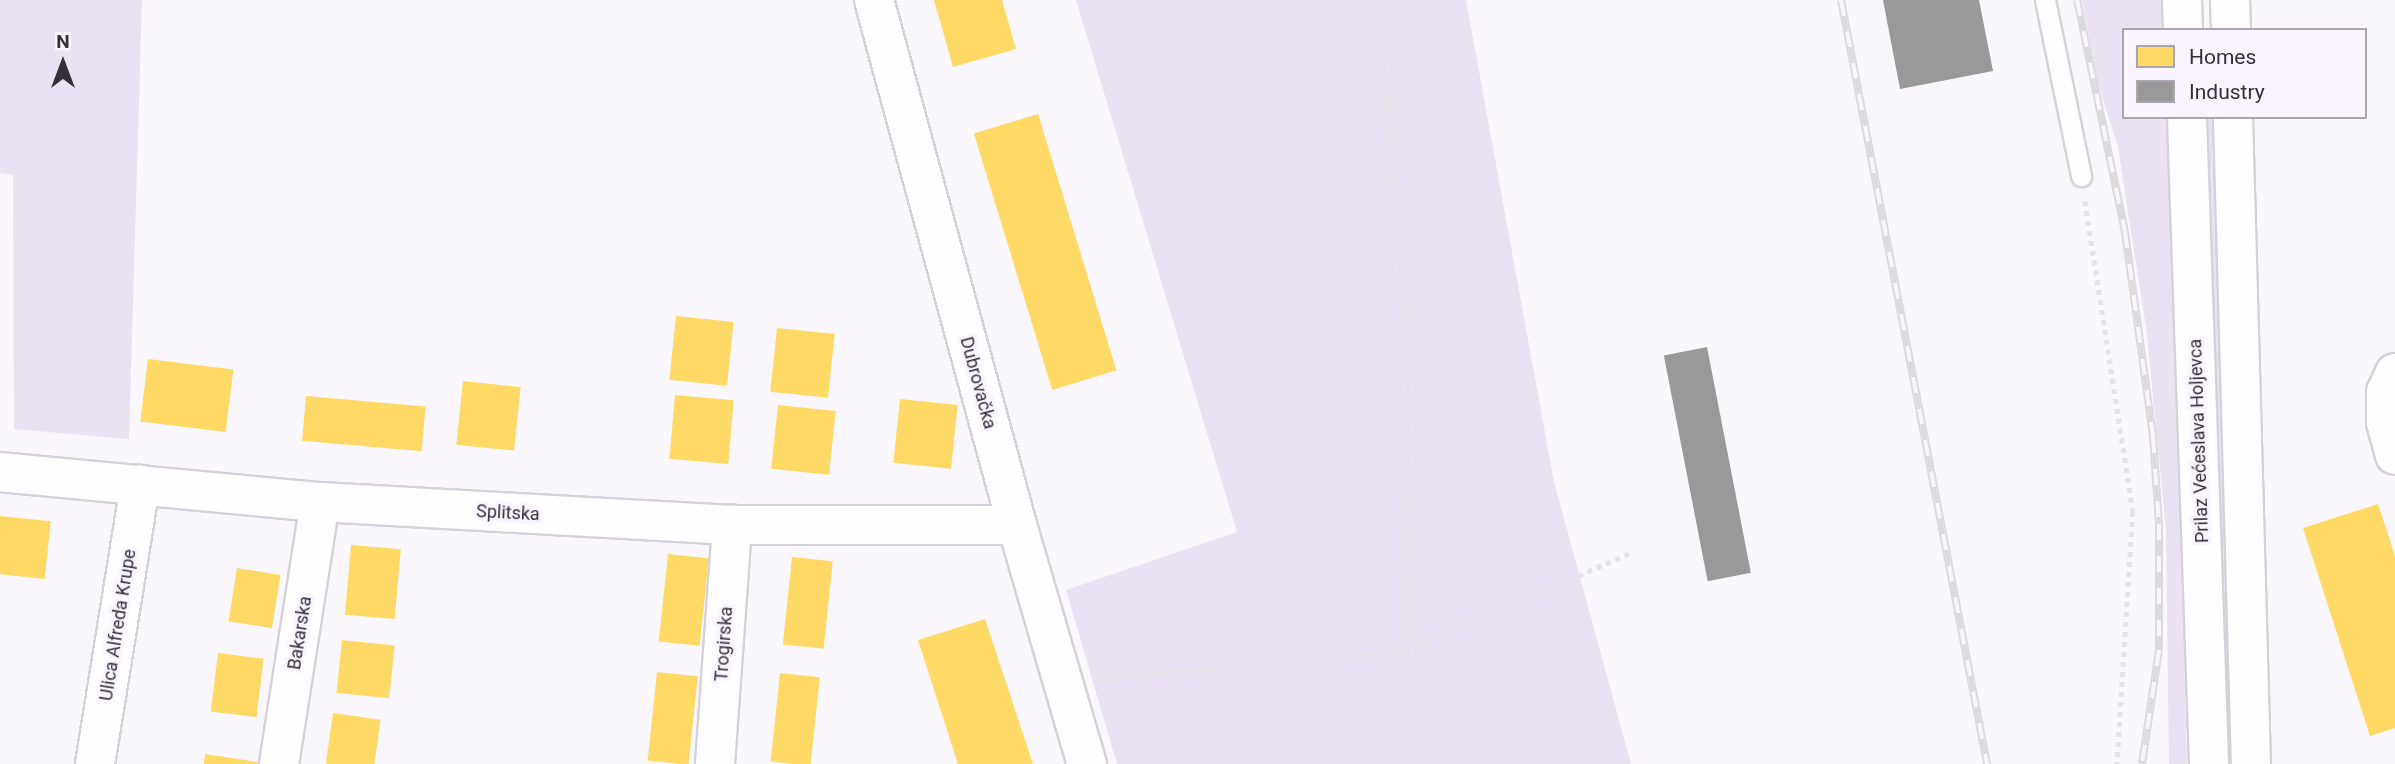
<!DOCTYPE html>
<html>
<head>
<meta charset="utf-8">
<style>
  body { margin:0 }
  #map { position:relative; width:2395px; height:764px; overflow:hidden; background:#f9f6fc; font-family:Roboto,sans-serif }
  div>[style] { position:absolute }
  .green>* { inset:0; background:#eae1f3 }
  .homes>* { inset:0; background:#ffd966; transform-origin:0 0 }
  .industry>* { inset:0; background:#999; transform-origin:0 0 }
  .path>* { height:4.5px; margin-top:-2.25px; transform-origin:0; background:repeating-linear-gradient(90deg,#e5e3e5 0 5px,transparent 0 10px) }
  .roads { filter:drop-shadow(2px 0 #d5d1d9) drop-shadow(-2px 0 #d5d1d9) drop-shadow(0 2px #d5d1d9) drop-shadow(0 -2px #d5d1d9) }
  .lane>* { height:19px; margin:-9.5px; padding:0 9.5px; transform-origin:9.5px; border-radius:9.5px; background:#fefeff }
  .street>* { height:38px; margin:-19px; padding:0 19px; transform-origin:19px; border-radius:19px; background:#fefeff }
  .secondary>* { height:38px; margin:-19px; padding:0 19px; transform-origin:19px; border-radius:19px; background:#fefeff }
  .primary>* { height:38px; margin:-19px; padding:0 19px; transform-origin:19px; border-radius:19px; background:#fefeff }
  .highway>* { height:38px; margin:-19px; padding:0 19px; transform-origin:19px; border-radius:19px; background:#fefeff }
  .rail>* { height:8px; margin-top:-4px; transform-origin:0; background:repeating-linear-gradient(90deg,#f9f4fe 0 16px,#dbdadd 0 32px); box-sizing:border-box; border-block:2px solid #dbdadd }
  span { translate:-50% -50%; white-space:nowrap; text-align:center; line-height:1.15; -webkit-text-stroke:7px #f9f4fe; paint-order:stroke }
  .street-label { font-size:18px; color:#342f38 }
  .legend { position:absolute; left:2122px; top:28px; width:245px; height:91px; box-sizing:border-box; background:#f9f4fe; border:2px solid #aaa5af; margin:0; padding:9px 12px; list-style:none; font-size:21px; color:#342f38 }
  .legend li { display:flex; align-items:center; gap:14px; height:35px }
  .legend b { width:35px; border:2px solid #aaa5af }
  .north { position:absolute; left:28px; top:28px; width:70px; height:70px; -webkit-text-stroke:5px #f9f4fe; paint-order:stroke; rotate:0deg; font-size:19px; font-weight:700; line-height:28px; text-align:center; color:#342f38 }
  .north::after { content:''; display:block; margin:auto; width:24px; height:32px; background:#342f38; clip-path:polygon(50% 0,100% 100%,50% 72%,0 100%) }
</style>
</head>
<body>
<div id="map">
  <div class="green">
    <div style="clip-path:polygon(0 0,142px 0,129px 439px,14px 429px,13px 175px,0 173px)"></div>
    <div style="clip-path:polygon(1076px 0,1466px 0,1554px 482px,1631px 764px,1117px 764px,1066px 590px,1237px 532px)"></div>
    <div style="clip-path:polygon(2082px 0,2165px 0,2166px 30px,2124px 30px,2124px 117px,2171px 117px,2187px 764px,2169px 764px,2166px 530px,2147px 334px,2118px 147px,2098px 84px)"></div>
    <div style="clip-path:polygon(2208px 117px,2215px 117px,2231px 764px,2225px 764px)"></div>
  </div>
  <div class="homes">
    <div style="clip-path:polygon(934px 0,1002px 0,1016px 49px,953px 67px)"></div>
    <div style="left:1038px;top:114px;width:268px;height:67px;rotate:73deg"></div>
    <div style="left:676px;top:316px;width:58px;height:64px;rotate:6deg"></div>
    <div style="left:777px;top:328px;width:58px;height:64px;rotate:6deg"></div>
    <div style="left:148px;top:359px;width:86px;height:63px;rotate:7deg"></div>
    <div style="left:463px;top:381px;width:58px;height:64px;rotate:6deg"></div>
    <div style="left:675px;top:395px;width:59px;height:64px;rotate:5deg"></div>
    <div style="left:306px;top:396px;width:120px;height:45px;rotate:5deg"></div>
    <div style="left:900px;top:399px;width:58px;height:64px;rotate:6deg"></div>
    <div style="left:778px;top:405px;width:58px;height:64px;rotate:6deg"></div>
    <div style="clip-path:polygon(2378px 504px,2395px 556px,2395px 728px,2370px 736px,2303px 528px)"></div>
    <div style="left:0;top:516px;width:51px;height:58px;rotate:6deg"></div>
    <div style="left:351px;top:545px;width:50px;height:70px;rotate:5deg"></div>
    <div style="left:668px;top:554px;width:41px;height:88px;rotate:6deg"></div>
    <div style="left:792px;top:557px;width:41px;height:88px;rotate:6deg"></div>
    <div style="left:237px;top:568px;width:44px;height:54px;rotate:9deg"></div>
    <div style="clip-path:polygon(985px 619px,1033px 764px,958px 764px,918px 640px)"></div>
    <div style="left:342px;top:640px;width:53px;height:53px;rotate:6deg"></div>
    <div style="left:218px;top:653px;width:46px;height:59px;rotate:7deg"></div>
    <div style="left:657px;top:672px;width:41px;height:89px;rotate:6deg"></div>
    <div style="left:780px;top:673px;width:40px;height:89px;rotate:6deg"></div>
    <div style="left:333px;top:713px;width:48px;height:51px;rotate:8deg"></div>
    <div style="clip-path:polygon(205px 754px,258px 762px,258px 764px,204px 764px)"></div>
  </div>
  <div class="industry">
    <div style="clip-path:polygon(1883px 0,1979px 0,1993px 71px,1900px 89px)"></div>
    <div style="left:1707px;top:347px;width:230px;height:44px;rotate:79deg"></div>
  </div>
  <div class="path">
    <div style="left:2085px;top:201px;width:315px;rotate:81.2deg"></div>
    <div style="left:2133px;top:512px;width:253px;rotate:93.6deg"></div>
    <div style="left:1404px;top:651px;width:249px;rotate:-23.4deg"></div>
    <div style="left:1100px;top:678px;width:305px;rotate:-5.1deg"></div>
    <div style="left:1404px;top:651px;width:301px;rotate:-89.2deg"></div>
    <div style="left:1408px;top:350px;width:351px;rotate:-95.1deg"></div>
  </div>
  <div class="roads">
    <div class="lane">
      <div style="left:2045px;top:0;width:180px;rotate:78.4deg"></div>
    </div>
    <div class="street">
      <div style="left:874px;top:0;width:544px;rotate:74.76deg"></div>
      <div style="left:2395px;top:373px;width:21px;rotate:115deg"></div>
      <div style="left:2386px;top:392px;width:30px;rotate:90deg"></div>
      <div style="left:2386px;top:422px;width:34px;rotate:75deg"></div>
      <div style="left:279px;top:764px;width:265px;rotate:-81.1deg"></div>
      <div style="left:715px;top:764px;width:240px;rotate:-85.9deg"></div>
    </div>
    <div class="secondary">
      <div style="left:0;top:472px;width:321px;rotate:5.4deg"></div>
      <div style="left:320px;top:502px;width:413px;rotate:3.2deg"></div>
      <div style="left:732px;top:525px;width:285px"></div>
      <div style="left:1017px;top:525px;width:249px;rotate:73.7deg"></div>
    </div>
    <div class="primary">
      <div style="left:95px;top:764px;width:283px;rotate:-80.8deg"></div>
    </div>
    <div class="highway">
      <div style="left:2182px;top:0;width:30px;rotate:88deg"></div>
      <div style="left:2230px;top:0;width:30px;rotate:88deg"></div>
      <div style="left:2187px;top:117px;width:647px;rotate:88.05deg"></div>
      <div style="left:2233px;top:117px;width:647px;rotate:88.41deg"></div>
    </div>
  </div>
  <div class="rail">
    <div style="left:1841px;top:0;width:778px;rotate:79.18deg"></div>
    <div style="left:2077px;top:0;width:237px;rotate:78.3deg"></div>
    <div style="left:2125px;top:232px;width:207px;rotate:82.2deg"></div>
    <div style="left:2153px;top:437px;width:87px;rotate:86.1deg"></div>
    <div style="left:2159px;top:524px;width:126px;rotate:90deg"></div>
    <div style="left:2159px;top:650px;width:115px;rotate:98.5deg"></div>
  </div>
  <div class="street-label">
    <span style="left:978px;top:383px;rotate:75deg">Dubrovačka</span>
    <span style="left:2199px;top:441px;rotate:-92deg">Prilaz Većeslava Holjevca</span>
    <span style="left:508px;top:513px;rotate:3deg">Splitska</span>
    <span style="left:118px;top:625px;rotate:-81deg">Ulica Alfreda Krupe</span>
    <span style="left:300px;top:633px;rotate:-81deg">Bakarska</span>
    <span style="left:724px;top:644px;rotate:-86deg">Trogirska</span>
  </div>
  <ul class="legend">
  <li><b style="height:19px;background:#ffd966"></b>Homes</li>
  <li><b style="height:19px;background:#999"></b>Industry</li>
  </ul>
  <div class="north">N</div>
</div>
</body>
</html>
